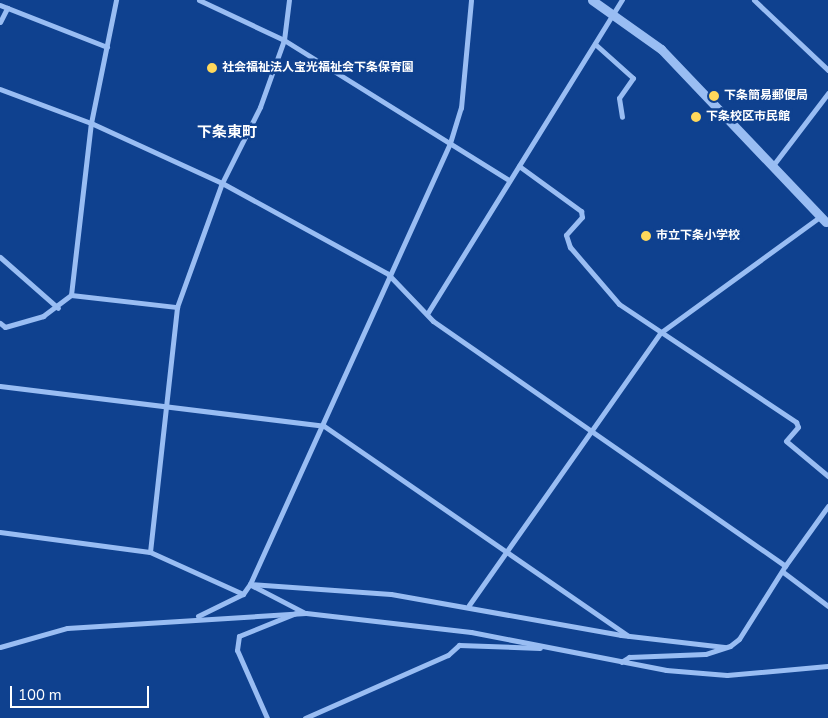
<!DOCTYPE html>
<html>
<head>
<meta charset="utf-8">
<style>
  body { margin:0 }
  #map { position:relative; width:828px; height:718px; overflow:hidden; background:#0f418f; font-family:"Nunito Sans","Noto Sans JP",sans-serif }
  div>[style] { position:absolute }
  .minor>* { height:5px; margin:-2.5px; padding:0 2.5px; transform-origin:2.5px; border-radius:2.5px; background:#99bdf3 }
  .tertiary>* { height:9px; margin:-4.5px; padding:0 4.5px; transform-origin:4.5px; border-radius:4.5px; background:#99bdf3 }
  .dots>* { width:14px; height:14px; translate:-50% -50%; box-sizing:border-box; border:2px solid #0f418f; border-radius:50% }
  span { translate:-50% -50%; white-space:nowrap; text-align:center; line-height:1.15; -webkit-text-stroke:5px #0f418f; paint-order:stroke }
  .poi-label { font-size:12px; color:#fff; font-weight:700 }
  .left { translate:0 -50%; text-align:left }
  .quarter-label { font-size:15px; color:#fff; font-weight:700 }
  .scale { position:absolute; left:10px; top:686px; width:139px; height:22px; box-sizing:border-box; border:2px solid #fff; border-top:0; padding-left:6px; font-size:15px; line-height:18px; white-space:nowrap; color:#fff; -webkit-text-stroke:4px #0f418f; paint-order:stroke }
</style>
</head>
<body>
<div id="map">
  <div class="minor">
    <div style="left:199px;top:0;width:94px;rotate:25.2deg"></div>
    <div style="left:284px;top:40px;width:265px;rotate:31.9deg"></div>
    <div style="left:754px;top:0;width:102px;rotate:43.4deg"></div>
    <div style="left:0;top:5px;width:115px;rotate:21.4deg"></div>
    <div style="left:0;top:22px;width:16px;rotate:-63deg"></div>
    <div style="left:595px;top:44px;width:51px;rotate:41.8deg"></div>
    <div style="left:633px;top:78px;width:24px;rotate:125deg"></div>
    <div style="left:619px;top:98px;width:19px;rotate:81deg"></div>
    <div style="left:0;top:89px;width:97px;rotate:20.5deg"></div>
    <div style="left:91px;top:123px;width:144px;rotate:24.6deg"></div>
    <div style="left:222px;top:183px;width:189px;rotate:28.7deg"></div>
    <div style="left:388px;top:274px;width:65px;rotate:46.2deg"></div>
    <div style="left:433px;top:321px;width:429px;rotate:34.8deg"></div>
    <div style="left:785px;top:566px;width:86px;rotate:122.2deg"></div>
    <div style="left:739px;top:639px;width:11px;rotate:142deg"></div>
    <div style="left:730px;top:646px;width:26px;rotate:162deg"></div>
    <div style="left:705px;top:654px;width:76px;rotate:177.7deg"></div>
    <div style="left:629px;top:657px;width:9px;rotate:148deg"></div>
    <div style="left:774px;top:164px;width:89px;rotate:-52.7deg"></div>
    <div style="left:519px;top:166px;width:77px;rotate:36deg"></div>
    <div style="left:581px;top:211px;width:6px;rotate:81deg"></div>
    <div style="left:582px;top:217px;width:24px;rotate:132deg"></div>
    <div style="left:566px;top:235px;width:13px;rotate:72deg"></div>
    <div style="left:570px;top:247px;width:75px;rotate:49.3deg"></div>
    <div style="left:619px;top:304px;width:213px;rotate:33.7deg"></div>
    <div style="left:796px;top:422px;width:5px;rotate:68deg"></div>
    <div style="left:798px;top:427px;width:18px;rotate:131deg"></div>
    <div style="left:786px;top:441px;width:55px;rotate:39.8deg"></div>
    <div style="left:0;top:257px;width:77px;rotate:41.3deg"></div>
    <div style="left:71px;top:295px;width:107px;rotate:6.5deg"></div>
    <div style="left:427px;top:314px;width:370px;rotate:-58.2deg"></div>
    <div style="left:0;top:323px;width:6px;rotate:39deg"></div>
    <div style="left:5px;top:327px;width:40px;rotate:-16deg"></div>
    <div style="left:43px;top:316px;width:35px;rotate:-37deg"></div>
    <div style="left:71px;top:295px;width:173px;rotate:-83.4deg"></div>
    <div style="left:91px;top:123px;width:126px;rotate:-78.5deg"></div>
    <div style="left:0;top:386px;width:326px;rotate:7deg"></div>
    <div style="left:324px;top:426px;width:369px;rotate:34.6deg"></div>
    <div style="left:0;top:532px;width:151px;rotate:7.6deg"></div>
    <div style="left:150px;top:552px;width:102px;rotate:24.3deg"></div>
    <div style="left:150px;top:552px;width:246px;rotate:-83.7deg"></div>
    <div style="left:177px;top:307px;width:132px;rotate:-70.1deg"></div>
    <div style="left:222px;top:183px;width:85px;rotate:-63.4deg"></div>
    <div style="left:260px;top:107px;width:71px;rotate:-70.3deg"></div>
    <div style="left:284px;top:40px;width:40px;rotate:-82.9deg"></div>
    <div style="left:785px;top:566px;width:74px;rotate:-54.4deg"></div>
    <div style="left:783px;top:572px;width:56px;rotate:37.1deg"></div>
    <div style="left:250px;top:584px;width:141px;rotate:4.1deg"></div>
    <div style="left:391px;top:594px;width:234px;rotate:10.1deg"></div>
    <div style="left:621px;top:635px;width:104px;rotate:6.6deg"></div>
    <div style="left:251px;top:585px;width:59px;rotate:27.4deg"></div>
    <div style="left:469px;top:605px;width:332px;rotate:-54.9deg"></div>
    <div style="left:660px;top:333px;width:199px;rotate:-36deg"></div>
    <div style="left:198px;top:616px;width:50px;rotate:-26.1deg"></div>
    <div style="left:243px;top:594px;width:12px;rotate:-55deg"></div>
    <div style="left:250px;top:584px;width:484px;rotate:-65.6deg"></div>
    <div style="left:450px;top:143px;width:37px;rotate:-73deg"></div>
    <div style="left:461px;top:108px;width:108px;rotate:-84.7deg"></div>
    <div style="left:0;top:647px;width:70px;rotate:-15.8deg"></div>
    <div style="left:67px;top:628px;width:239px;rotate:-3.6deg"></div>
    <div style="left:306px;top:613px;width:166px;rotate:6.6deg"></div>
    <div style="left:471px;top:632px;width:199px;rotate:11deg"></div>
    <div style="left:666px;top:670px;width:61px;rotate:4.7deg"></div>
    <div style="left:727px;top:675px;width:101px;rotate:-5.1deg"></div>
    <div style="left:267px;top:718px;width:74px;rotate:-113.8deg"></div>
    <div style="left:237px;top:650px;width:14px;rotate:-82deg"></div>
    <div style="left:239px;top:636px;width:61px;rotate:-22deg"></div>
    <div style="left:305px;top:718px;width:156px;rotate:-23.8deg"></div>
    <div style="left:448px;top:655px;width:15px;rotate:-42deg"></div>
    <div style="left:459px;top:645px;width:81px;rotate:2.1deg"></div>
  </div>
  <div class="tertiary">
    <div style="left:592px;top:0;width:85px;rotate:35.4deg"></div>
    <div style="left:661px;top:49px;width:239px;rotate:46.4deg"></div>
  </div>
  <div class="dots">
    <div style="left:212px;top:68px;background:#ffd85b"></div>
    <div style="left:714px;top:96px;background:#ffd85b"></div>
    <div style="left:696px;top:117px;background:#ffd85b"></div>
    <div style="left:646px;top:236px;background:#ffd85b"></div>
  </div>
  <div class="poi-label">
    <span class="left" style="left:222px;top:68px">社会福祉法人宝光福祉会下条保育園</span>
    <span class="left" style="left:724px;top:96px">下条簡易郵便局</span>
    <span class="left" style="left:706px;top:117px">下条校区市民館</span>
    <span class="left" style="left:656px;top:236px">市立下条小学校</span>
  </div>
  <div class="quarter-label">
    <span style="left:227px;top:133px">下条東町</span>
  </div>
  <div class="scale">100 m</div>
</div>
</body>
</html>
